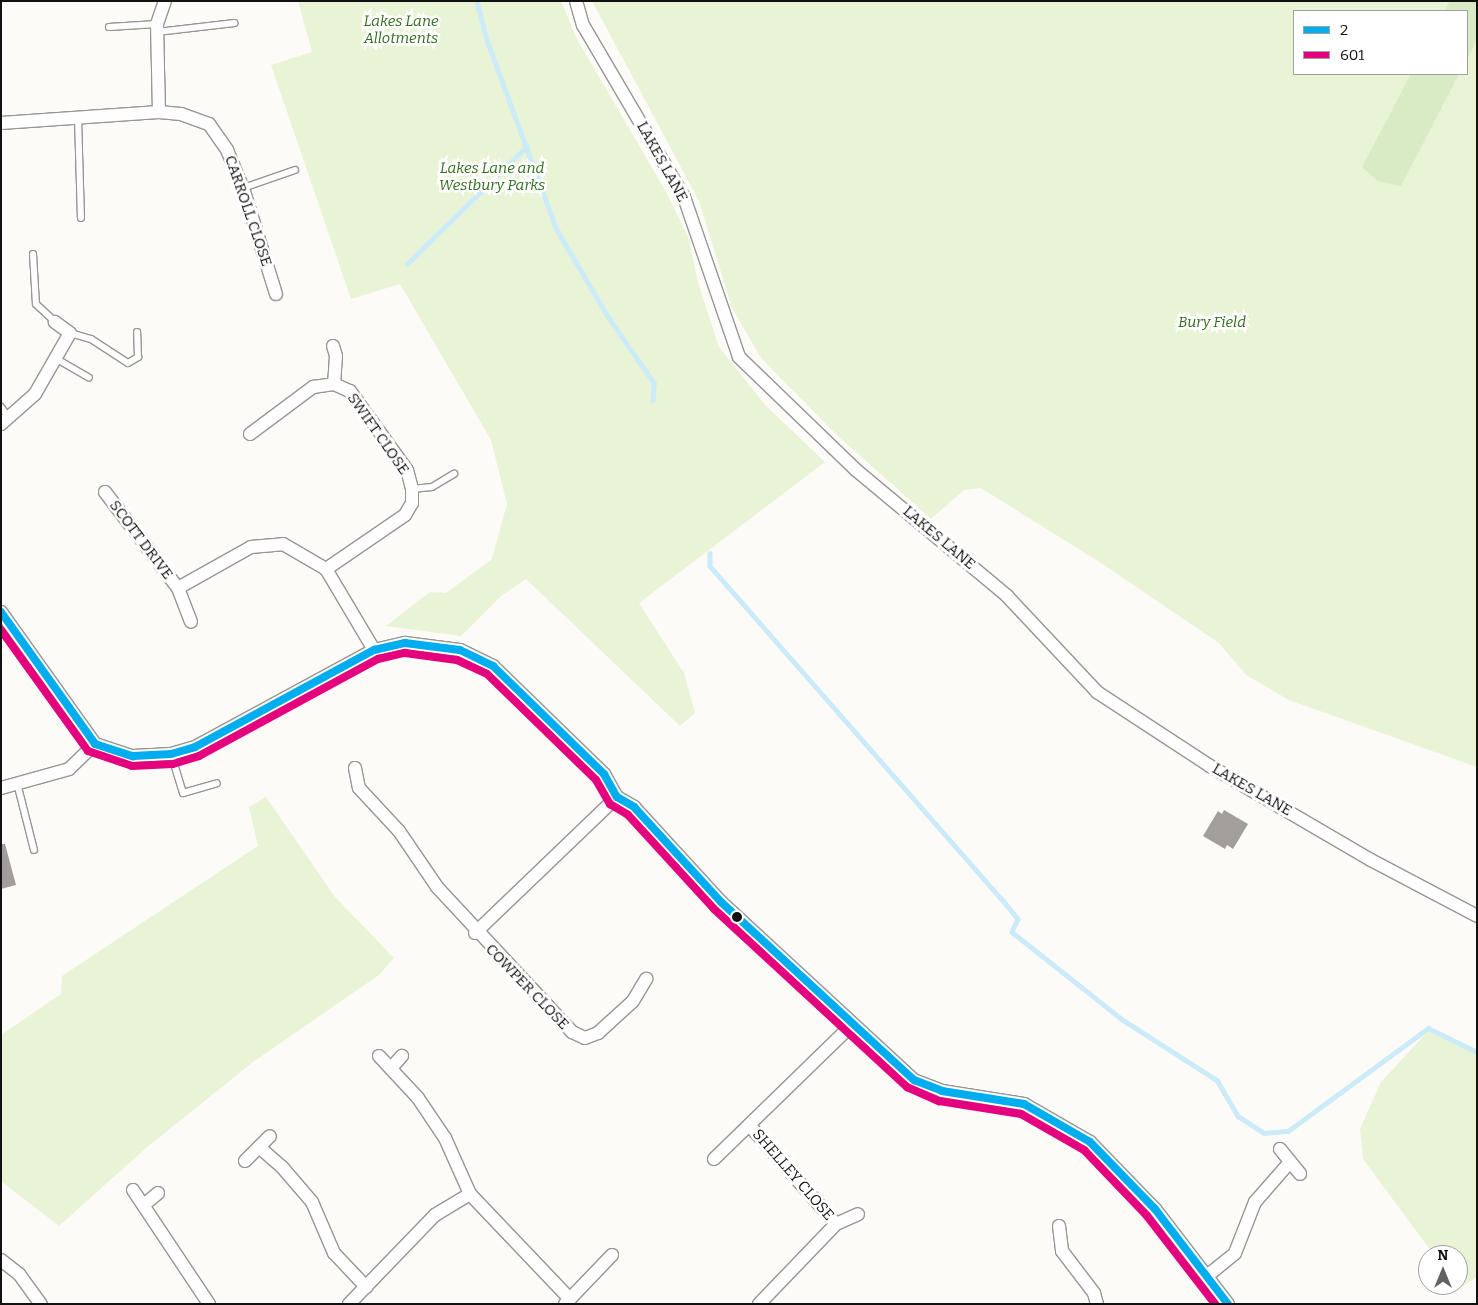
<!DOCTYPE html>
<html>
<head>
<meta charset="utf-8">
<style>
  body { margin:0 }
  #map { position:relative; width:1478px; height:1305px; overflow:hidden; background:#fdfbf7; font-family:Bitter,serif }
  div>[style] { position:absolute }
  .green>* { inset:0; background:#e9f3d6 }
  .forest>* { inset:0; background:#d9ebc4 }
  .stream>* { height:4.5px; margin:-2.25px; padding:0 2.25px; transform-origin:2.25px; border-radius:2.25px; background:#ccebf8 }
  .building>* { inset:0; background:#a19e9c }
  .roads { filter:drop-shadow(1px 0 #979695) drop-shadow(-1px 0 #979695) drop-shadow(0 1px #979695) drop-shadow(0 -1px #979695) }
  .service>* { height:6px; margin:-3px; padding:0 3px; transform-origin:3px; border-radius:3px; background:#fffefe }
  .minor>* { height:12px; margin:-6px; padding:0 6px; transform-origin:6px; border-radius:6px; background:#fffefe }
  .bus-1>* { height:8px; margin:-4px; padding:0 4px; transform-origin:4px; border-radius:4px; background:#00adef }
  .bus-2>* { height:8px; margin:-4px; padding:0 4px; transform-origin:4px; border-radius:4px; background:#e5007d }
  .dots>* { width:14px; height:14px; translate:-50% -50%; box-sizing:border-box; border:2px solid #fff; border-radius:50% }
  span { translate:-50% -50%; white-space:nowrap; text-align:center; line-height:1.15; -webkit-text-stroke:5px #fff; paint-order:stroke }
  .park-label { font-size:15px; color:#326d1d; font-style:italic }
  .street-label { font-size:15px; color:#111 }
  .frame { position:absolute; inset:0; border:2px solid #111; pointer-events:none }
  .legend { position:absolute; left:1293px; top:10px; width:175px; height:65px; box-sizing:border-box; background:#fff; border:1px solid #a0a0a0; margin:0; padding:6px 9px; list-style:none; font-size:15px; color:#111 }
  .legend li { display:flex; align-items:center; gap:10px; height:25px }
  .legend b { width:25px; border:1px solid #a0a0a0 }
  .north { position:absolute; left:1418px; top:1245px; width:50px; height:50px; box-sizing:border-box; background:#fff; border:1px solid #a0a0a0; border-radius:50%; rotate:0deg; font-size:14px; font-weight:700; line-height:20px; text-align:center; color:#111 }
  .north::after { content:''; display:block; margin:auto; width:18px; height:22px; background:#646362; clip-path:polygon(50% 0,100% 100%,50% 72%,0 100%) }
</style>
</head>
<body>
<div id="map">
  <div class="green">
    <div style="clip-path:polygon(298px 1px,561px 1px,578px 41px,665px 190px,689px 239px,698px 283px,719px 347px,766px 406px,825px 462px,639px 603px,684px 673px,695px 713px,680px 726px,526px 579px,501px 596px,461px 636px,386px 626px,430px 592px,446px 593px,492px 559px,507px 504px,491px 440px,400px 284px,351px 299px,271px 65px,312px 52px)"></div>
    <div style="clip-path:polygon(evenodd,592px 1px,1477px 1px,1477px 767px,1289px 700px,1246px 675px,1219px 643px,1101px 563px,981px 488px,964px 490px,931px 519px,839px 437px,761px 358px,732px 308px,699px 201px,592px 1px,1294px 11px,1467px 11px,1467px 74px,1294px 74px,1294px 11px)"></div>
    <div style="clip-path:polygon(266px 797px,335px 897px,394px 958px,379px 975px,253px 1062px,146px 1148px,59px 1226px,1px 1181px,1px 1035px,61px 994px,62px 976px,258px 846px,249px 807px)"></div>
    <div style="clip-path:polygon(1430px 1029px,1477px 1051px,1477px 1277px,1459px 1289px,1458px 1255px,1434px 1255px,1363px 1159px,1360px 1129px,1381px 1082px)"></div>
  </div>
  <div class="forest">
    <div style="clip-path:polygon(1450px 1px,1477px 1px,1477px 40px,1467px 60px,1467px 11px,1444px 11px)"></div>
    <div style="clip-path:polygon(1411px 74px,1459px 74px,1401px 186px,1378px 181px,1362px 167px)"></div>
  </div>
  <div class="stream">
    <div style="left:477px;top:1px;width:40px;rotate:75.6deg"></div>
    <div style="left:487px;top:40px;width:200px;rotate:69.8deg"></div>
    <div style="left:556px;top:228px;width:101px;rotate:59.6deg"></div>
    <div style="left:607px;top:315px;width:83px;rotate:55.3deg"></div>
    <div style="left:654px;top:383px;width:17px;rotate:93deg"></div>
    <div style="left:407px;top:264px;width:168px;rotate:-44.5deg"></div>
    <div style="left:710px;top:553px;width:13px;rotate:90deg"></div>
    <div style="left:710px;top:566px;width:441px;rotate:48.8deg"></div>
    <div style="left:1001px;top:898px;width:27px;rotate:51deg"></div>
    <div style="left:1018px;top:919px;width:14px;rotate:115deg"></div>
    <div style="left:1012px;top:932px;width:142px;rotate:38.4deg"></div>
    <div style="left:1123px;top:1020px;width:112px;rotate:32.6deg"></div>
    <div style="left:1217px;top:1080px;width:42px;rotate:59.7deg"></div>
    <div style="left:1238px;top:1116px;width:31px;rotate:33deg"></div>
    <div style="left:1264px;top:1133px;width:24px;rotate:-5deg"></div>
    <div style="left:1288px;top:1131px;width:174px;rotate:-36.3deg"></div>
    <div style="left:1428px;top:1028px;width:55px;rotate:26.1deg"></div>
  </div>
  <div class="building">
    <div style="clip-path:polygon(1224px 810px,1248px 824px,1233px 849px,1227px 845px,1225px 849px,1203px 836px,1218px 811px,1222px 814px)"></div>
    <div style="clip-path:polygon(1px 844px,5px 844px,16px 885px,1px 889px)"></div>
  </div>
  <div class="roads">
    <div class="service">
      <div style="left:109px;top:27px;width:48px;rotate:-3.6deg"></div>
      <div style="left:157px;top:32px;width:78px;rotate:-6.7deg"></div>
      <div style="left:78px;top:118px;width:100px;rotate:88.3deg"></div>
      <div style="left:243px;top:188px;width:55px;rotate:-19.1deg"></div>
      <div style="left:33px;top:254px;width:50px;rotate:86.6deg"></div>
      <div style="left:36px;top:304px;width:26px;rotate:43deg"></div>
      <div style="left:70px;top:333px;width:22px;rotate:16deg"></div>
      <div style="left:91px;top:339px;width:44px;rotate:33deg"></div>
      <div style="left:128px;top:363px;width:12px;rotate:-31deg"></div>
      <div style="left:138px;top:357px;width:25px;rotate:-92deg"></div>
      <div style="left:55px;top:358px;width:39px;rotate:30deg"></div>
      <div style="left:1px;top:407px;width:14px;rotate:54deg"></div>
      <div style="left:412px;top:489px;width:20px;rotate:-6deg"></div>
      <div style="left:432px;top:487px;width:26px;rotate:-31deg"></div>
      <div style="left:171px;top:754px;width:41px;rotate:72.9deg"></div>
      <div style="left:183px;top:793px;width:35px;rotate:-16deg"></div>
      <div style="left:17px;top:783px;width:69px;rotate:75.8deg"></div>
    </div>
    <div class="minor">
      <div style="left:576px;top:1px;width:25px;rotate:74deg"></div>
      <div style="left:583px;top:25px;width:199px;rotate:59.6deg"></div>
      <div style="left:684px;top:197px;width:169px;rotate:71deg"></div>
      <div style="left:739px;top:357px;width:163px;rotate:44deg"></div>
      <div style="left:856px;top:470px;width:197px;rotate:39.8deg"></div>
      <div style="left:1007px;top:596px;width:132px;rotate:46.8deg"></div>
      <div style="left:1097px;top:692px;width:135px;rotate:33.2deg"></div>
      <div style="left:1210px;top:766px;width:186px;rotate:30.3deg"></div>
      <div style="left:1371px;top:860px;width:120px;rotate:27.8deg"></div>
      <div style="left:159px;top:112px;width:88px;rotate:-91.3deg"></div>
      <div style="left:157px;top:24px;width:24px;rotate:-71deg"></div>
      <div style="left:1px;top:123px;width:158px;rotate:-4deg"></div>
      <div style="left:159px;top:112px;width:22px;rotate:5deg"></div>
      <div style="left:181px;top:114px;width:30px;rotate:20deg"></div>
      <div style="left:209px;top:124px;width:32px;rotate:55deg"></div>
      <div style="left:227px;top:150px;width:41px;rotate:67.2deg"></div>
      <div style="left:243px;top:188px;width:111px;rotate:72.7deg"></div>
      <div style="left:333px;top:346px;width:10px;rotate:73deg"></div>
      <div style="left:336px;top:356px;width:28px;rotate:94deg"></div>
      <div style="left:1px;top:424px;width:45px;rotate:-41.4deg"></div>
      <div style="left:35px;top:394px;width:70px;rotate:-60.2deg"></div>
      <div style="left:70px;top:333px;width:19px;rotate:-144deg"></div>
      <div style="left:250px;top:434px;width:79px;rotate:-36.7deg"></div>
      <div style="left:313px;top:387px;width:21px;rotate:-8deg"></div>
      <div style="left:334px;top:384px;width:17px;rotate:24deg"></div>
      <div style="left:350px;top:391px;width:97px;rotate:54.2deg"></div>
      <div style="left:407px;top:470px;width:20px;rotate:75deg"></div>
      <div style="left:412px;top:489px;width:14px;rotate:90deg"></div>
      <div style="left:412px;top:503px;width:14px;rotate:120deg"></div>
      <div style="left:405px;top:515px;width:96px;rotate:145.6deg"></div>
      <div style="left:105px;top:492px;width:121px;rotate:52.8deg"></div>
      <div style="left:178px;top:588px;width:36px;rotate:69deg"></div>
      <div style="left:178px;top:588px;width:84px;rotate:-29.3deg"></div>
      <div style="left:251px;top:547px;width:32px;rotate:-5deg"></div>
      <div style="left:283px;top:544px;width:50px;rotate:30.2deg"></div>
      <div style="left:326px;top:569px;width:94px;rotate:59.3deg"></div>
      <div style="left:1px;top:612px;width:162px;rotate:54.5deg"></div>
      <div style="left:95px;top:744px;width:40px;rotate:18deg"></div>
      <div style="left:133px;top:756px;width:38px;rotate:-3deg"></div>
      <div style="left:171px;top:754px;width:25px;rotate:-16deg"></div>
      <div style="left:195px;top:747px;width:204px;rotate:-28.5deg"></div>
      <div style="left:374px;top:650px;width:32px;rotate:-13deg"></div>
      <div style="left:405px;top:643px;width:55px;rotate:7.3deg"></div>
      <div style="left:460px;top:650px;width:37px;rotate:26deg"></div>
      <div style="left:493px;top:666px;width:155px;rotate:44.2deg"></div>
      <div style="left:604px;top:774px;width:26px;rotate:61deg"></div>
      <div style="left:617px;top:797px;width:20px;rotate:30deg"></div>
      <div style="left:634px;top:807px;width:129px;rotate:47.5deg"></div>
      <div style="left:721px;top:902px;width:263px;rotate:42.7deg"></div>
      <div style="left:914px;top:1080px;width:30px;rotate:21deg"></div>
      <div style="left:942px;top:1091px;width:83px;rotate:9deg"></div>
      <div style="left:1024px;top:1104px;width:76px;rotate:29.9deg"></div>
      <div style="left:1090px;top:1142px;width:93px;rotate:45.9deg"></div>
      <div style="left:1155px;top:1209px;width:120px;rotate:52.5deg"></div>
      <div style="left:355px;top:768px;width:20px;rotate:79deg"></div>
      <div style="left:359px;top:788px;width:59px;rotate:47.1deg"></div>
      <div style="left:399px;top:831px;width:68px;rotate:55.8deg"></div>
      <div style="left:437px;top:887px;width:198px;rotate:47deg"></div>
      <div style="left:572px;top:1032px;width:14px;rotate:25deg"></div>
      <div style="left:585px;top:1038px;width:14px;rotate:-21deg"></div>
      <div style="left:598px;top:1033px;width:47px;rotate:-42.4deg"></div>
      <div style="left:633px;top:1001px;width:26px;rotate:-59deg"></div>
      <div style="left:1px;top:788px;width:71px;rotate:-15.6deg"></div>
      <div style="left:69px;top:769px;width:36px;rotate:-44deg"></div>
      <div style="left:475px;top:933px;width:197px;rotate:-43.8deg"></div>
      <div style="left:379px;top:1056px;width:57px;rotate:47.1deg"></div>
      <div style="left:418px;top:1098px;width:48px;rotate:56deg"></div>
      <div style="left:445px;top:1138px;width:61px;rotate:65.9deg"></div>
      <div style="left:470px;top:1194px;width:145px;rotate:46.4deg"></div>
      <div style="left:392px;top:1067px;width:15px;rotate:-48deg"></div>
      <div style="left:750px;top:1126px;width:130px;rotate:48.7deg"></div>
      <div style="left:259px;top:1147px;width:30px;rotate:41deg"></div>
      <div style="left:282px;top:1167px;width:46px;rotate:49.4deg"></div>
      <div style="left:312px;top:1202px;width:56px;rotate:66.7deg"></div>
      <div style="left:334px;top:1253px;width:47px;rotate:46.7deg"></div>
      <div style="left:1280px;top:1149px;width:32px;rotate:51deg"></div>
      <div style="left:714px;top:1159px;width:192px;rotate:-44.2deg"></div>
      <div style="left:245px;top:1161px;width:35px;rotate:-45deg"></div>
      <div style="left:133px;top:1190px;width:137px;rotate:56.3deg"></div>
      <div style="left:145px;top:1204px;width:17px;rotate:-40deg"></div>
      <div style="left:1059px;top:1226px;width:25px;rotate:83deg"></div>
      <div style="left:1062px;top:1251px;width:53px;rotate:52.7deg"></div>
      <div style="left:1094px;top:1293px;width:11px;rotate:75deg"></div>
      <div style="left:1px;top:1260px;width:23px;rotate:38deg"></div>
      <div style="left:19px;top:1274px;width:37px;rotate:54deg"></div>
      <div style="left:1207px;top:1276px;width:36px;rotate:-39deg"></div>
      <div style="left:1235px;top:1253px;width:55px;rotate:-68.6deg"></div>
      <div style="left:1255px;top:1202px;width:53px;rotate:-48.8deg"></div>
      <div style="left:349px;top:1304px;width:124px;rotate:-46deg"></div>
      <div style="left:435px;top:1215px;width:41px;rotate:-31deg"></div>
      <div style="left:565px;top:1304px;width:68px;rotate:-46.2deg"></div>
      <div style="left:759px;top:1304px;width:111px;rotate:-46.1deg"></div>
      <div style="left:836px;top:1224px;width:24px;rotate:-24deg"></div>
    </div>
  </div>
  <div class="bus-1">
    <div style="left:1px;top:612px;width:162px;rotate:54.5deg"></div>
    <div style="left:95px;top:744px;width:40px;rotate:18deg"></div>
    <div style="left:133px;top:756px;width:38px;rotate:-3deg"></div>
    <div style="left:171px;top:754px;width:25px;rotate:-16deg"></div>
    <div style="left:195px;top:747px;width:204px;rotate:-28.5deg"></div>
    <div style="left:374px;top:650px;width:32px;rotate:-13deg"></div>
    <div style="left:405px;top:643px;width:55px;rotate:7.3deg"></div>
    <div style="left:460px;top:650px;width:37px;rotate:26deg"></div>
    <div style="left:493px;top:666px;width:155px;rotate:44.2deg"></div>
    <div style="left:604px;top:774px;width:26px;rotate:61deg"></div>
    <div style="left:617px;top:797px;width:20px;rotate:30deg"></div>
    <div style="left:634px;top:807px;width:129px;rotate:47.5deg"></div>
    <div style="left:721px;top:902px;width:263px;rotate:42.7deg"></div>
    <div style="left:914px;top:1080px;width:30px;rotate:21deg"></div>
    <div style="left:942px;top:1091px;width:83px;rotate:9deg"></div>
    <div style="left:1024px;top:1104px;width:76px;rotate:29.9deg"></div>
    <div style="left:1090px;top:1142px;width:93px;rotate:45.9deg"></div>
    <div style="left:1155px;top:1209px;width:120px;rotate:52.5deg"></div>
  </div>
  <div class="bus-2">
    <div style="left:1px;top:630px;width:149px;rotate:54.3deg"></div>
    <div style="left:88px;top:751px;width:46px;rotate:18.8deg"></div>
    <div style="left:132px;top:766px;width:41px;rotate:-2.8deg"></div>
    <div style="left:173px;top:764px;width:27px;rotate:-17deg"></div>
    <div style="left:199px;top:756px;width:204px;rotate:-28.5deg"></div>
    <div style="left:378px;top:659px;width:28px;rotate:-13deg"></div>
    <div style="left:405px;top:653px;width:52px;rotate:7.7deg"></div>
    <div style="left:457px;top:660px;width:33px;rotate:25deg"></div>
    <div style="left:487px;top:674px;width:152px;rotate:44.2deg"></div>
    <div style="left:596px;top:780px;width:28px;rotate:60deg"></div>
    <div style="left:610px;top:804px;width:21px;rotate:31deg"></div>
    <div style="left:628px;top:815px;width:127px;rotate:47.5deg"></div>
    <div style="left:714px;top:909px;width:263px;rotate:42.7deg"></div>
    <div style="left:907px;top:1087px;width:35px;rotate:24deg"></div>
    <div style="left:939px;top:1101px;width:83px;rotate:9deg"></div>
    <div style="left:1021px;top:1114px;width:73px;rotate:29.7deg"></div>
    <div style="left:1084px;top:1150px;width:91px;rotate:46.3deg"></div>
    <div style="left:1147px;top:1216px;width:111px;rotate:52.3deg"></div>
  </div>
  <div class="dots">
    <div style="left:737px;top:917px;background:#111"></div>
  </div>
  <div class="park-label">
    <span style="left:401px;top:30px">Lakes Lane<br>Allotments</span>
    <span style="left:492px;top:177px">Lakes Lane and<br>Westbury Parks</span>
    <span style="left:1212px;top:323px">Bury Field</span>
  </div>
  <div class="street-label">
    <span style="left:662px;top:162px;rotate:61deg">LAKES LANE</span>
    <span style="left:248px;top:211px;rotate:71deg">CARROLL CLOSE</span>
    <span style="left:378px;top:434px;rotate:55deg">SWIFT CLOSE</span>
    <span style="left:939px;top:538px;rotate:40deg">LAKES LANE</span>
    <span style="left:141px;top:540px;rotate:53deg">SCOTT DRIVE</span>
    <span style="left:1252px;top:790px;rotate:30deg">LAKES LANE</span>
    <span style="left:527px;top:987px;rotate:46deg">COWPER CLOSE</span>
    <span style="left:793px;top:1175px;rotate:49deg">SHELLEY CLOSE</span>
  </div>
  <div class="frame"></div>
  <ul class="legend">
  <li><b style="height:6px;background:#00adef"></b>2</li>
  <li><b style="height:6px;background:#e5007d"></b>601</li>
  </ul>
  <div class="north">N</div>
</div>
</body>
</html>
